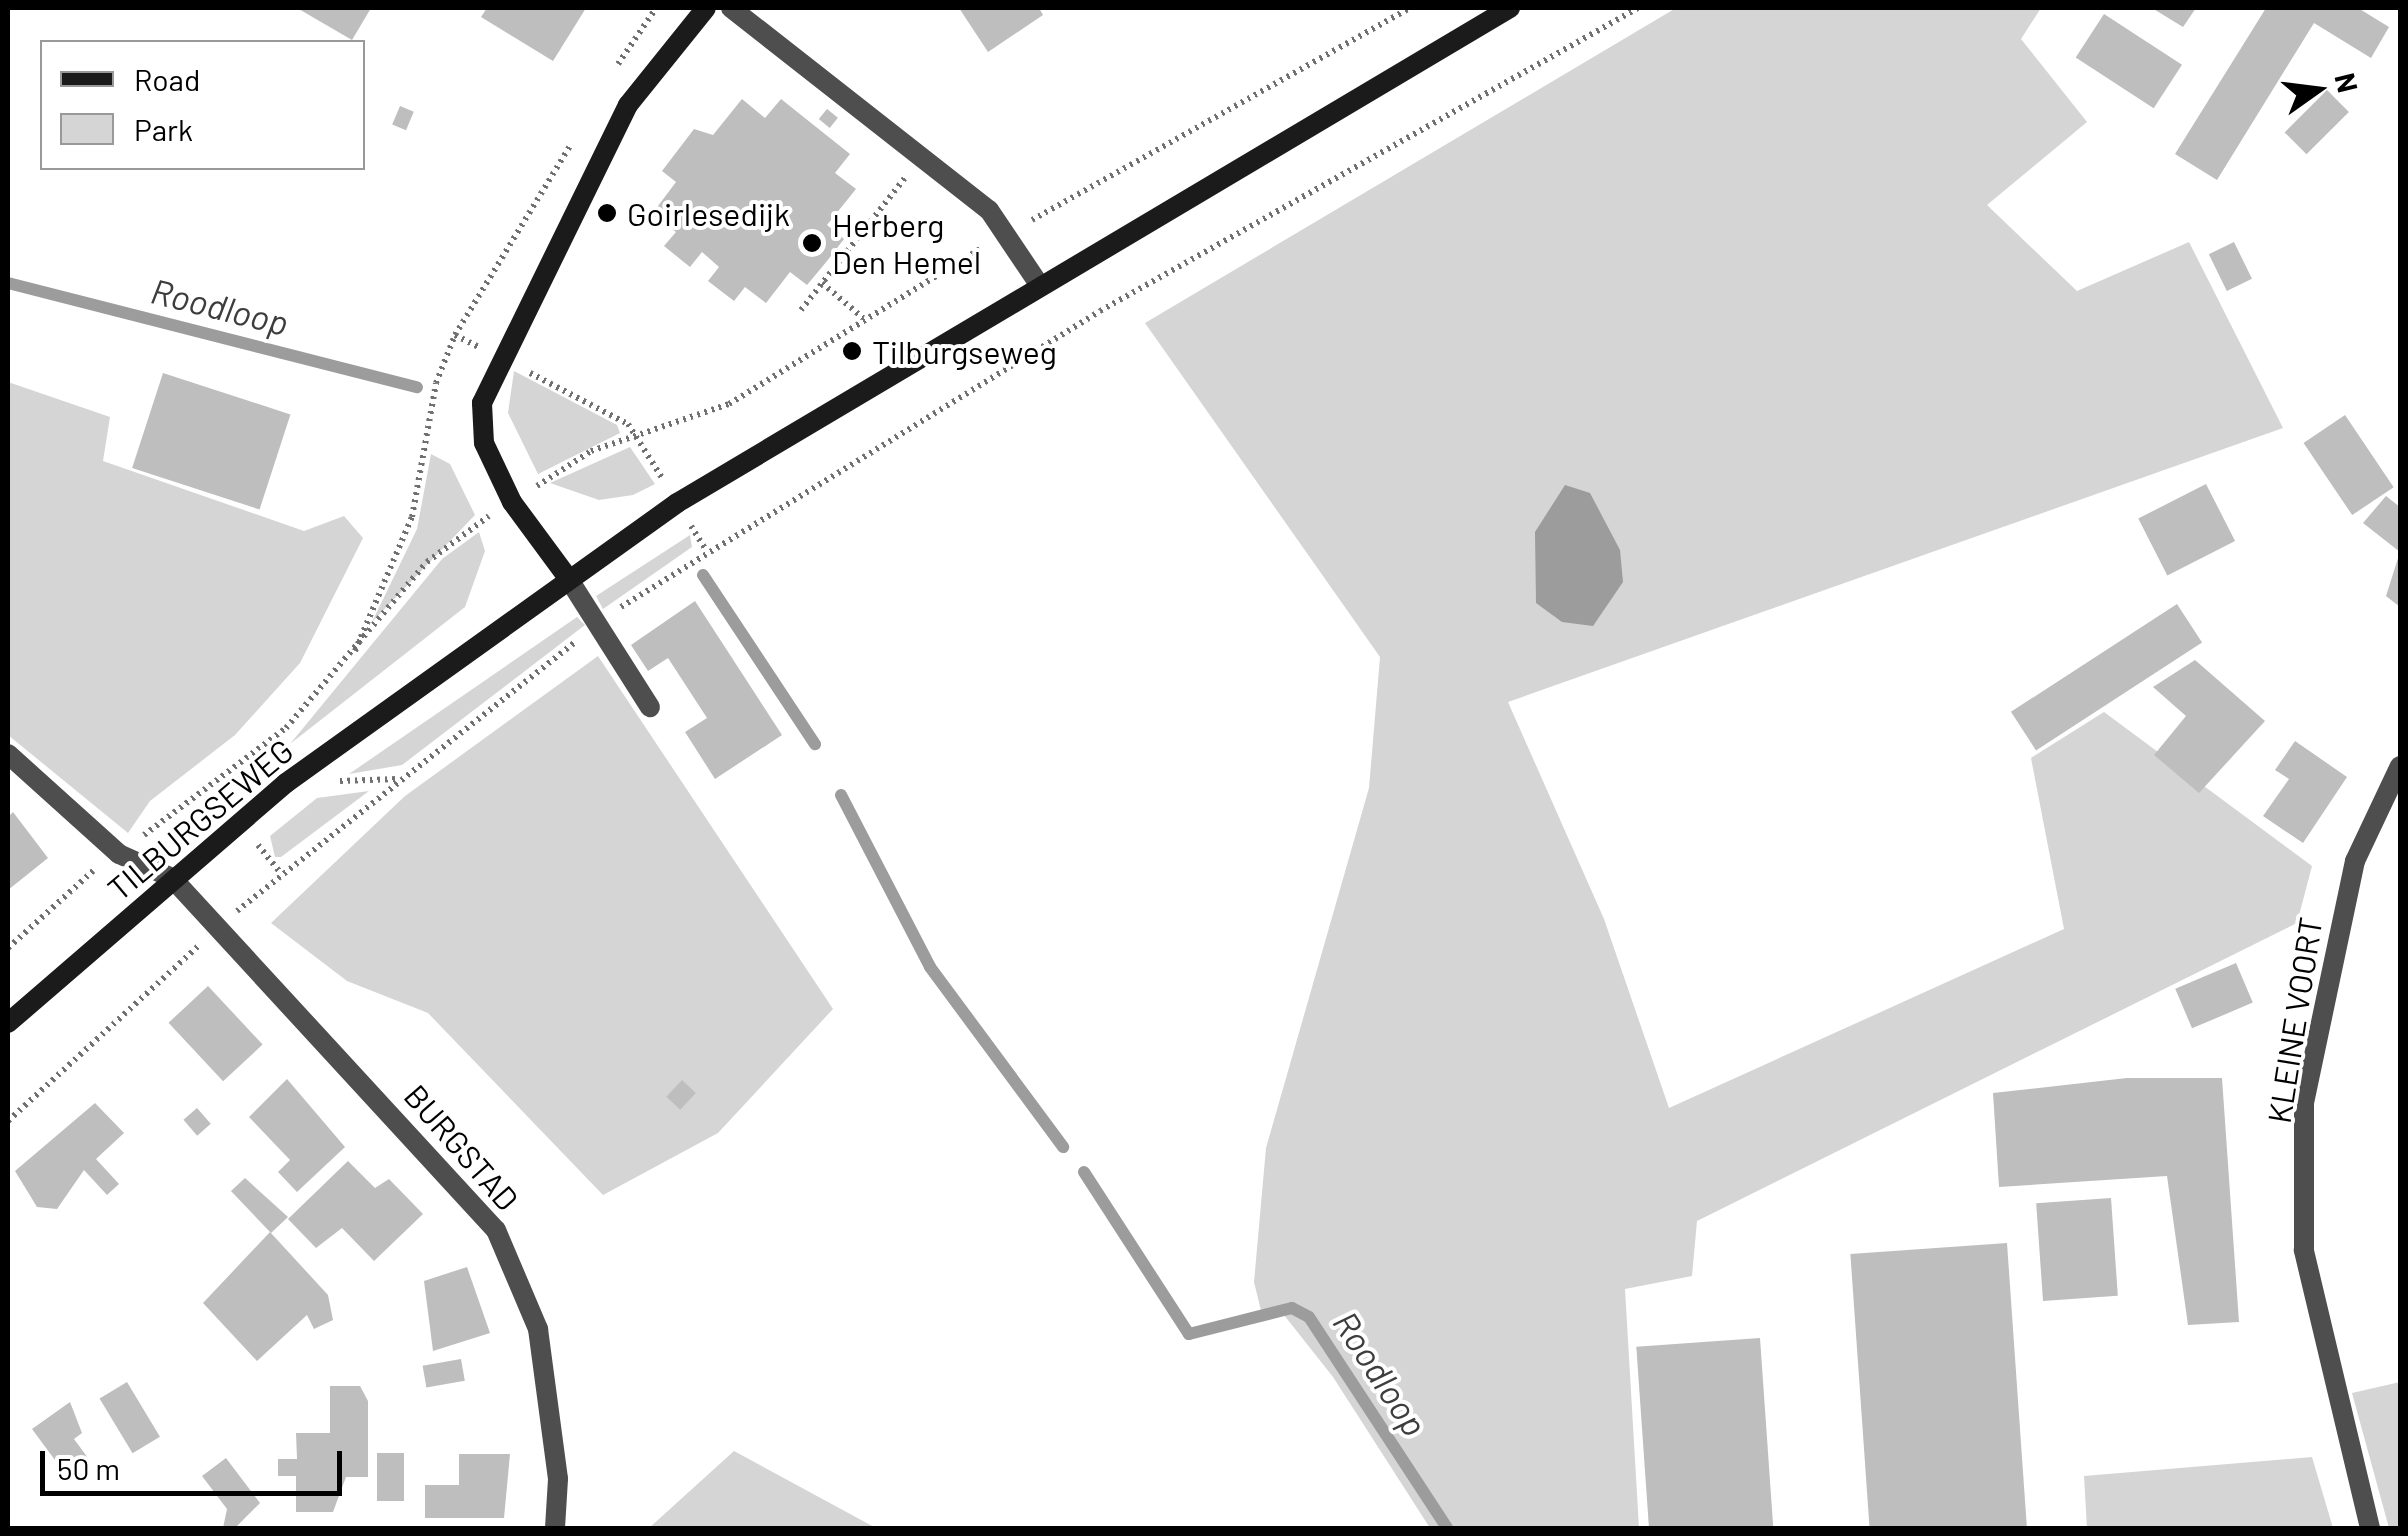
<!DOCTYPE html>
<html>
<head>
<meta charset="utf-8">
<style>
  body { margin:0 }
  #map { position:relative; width:2408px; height:1536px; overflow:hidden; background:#fff; font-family:Barlow,sans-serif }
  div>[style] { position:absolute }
  .green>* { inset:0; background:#d5d5d5 }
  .water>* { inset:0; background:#9c9c9c }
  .stream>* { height:12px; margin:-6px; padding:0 6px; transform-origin:6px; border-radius:6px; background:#9c9c9c }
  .building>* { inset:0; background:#bebebe; transform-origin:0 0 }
  .path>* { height:6px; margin-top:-3px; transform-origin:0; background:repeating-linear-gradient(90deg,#707070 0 2.5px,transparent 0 7.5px) }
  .lane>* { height:20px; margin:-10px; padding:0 10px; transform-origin:10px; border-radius:10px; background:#4e4e4e }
  .street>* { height:20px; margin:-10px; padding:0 10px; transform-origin:10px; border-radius:10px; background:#4e4e4e }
  .secondary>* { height:20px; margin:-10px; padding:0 10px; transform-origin:10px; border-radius:10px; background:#1b1b1b }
  .dots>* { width:28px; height:28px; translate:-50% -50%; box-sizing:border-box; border:5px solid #fff; border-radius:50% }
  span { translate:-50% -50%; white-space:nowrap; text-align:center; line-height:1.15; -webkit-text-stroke:8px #fff; paint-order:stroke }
  .poi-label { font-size:32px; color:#000 }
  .left { translate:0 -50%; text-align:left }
  .street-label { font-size:32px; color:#000 }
  .water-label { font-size:35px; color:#3d3d3d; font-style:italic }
  .frame { position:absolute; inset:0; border:10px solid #000; pointer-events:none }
  .legend { position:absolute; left:40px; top:40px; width:325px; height:130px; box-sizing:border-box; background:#fff; border:2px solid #999; margin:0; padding:12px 18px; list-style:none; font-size:30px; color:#000 }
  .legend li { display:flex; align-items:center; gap:20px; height:50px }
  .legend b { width:50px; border:2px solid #999 }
  .north { position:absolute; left:2268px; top:40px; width:100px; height:100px; -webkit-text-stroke:8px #fff; paint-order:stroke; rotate:76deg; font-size:28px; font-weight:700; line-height:40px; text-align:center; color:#000 }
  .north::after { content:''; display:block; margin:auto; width:35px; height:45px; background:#000; clip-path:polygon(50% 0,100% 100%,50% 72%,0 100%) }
  .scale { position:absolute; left:40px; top:1451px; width:302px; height:45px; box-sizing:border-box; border:5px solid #000; border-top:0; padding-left:12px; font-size:30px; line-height:35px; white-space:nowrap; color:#000; -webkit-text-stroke:8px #fff; paint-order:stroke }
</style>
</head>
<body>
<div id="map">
  <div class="green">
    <div style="clip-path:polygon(1676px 8px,2041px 8px,2021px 39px,2087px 122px,1987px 205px,2077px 291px,2189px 242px,2283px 428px,1508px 702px,1604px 919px,1669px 1108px,2064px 929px,2031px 758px,2104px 712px,2312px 866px,2297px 923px,1697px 1221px,1692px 1276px,1625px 1289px,1639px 1528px,1430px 1528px,1333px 1377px,1284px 1315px,1263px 1319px,1254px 1282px,1266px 1148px,1369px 788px,1380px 657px,1145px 323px)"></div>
    <div style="clip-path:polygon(514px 371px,617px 425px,620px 433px,538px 474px,508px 413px)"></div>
    <div style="clip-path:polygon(8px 382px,110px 417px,103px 461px,304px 531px,344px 516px,363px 538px,300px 663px,235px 735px,150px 801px,128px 833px,8px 735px)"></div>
    <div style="clip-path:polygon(630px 447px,655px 484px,633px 495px,599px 500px,550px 483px)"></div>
    <div style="clip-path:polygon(431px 454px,450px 464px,475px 515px,372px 622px,417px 529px)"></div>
    <div style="clip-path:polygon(479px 532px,485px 551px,465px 607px,290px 744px,442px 559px)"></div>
    <div style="clip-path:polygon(690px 535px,692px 547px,603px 609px,596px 596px)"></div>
    <div style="clip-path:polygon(577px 617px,585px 625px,402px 765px,349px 774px)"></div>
    <div style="clip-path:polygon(598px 656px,833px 1009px,718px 1133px,603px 1195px,428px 1013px,347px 981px,271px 923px,405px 796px)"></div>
    <div style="clip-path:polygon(369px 791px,281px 857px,275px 857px,270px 836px,317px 798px)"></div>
    <div style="clip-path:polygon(2400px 1382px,2400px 1528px,2389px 1528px,2352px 1393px)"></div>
    <div style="clip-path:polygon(734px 1451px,876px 1528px,649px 1528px)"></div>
    <div style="clip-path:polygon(2312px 1457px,2333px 1528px,2087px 1528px,2084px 1476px)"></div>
  </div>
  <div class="water">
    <div style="clip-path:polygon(1565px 485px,1590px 493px,1620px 550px,1623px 582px,1593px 626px,1562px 622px,1536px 603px,1535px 532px)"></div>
  </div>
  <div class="stream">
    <div style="left:8px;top:283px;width:422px;rotate:14.3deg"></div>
    <div style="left:703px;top:575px;width:203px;rotate:56.5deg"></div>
    <div style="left:841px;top:795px;width:194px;rotate:62.6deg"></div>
    <div style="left:930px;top:967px;width:224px;rotate:53.5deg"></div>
    <div style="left:1084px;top:1172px;width:193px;rotate:57.1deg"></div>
    <div style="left:1189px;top:1334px;width:106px;rotate:-14.2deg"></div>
    <div style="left:1292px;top:1308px;width:19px;rotate:28deg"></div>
    <div style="left:1309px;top:1317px;width:252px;rotate:56.8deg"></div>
  </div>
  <div class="building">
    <div style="clip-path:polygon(297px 8px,371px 8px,352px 40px)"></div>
    <div style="clip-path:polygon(487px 8px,586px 8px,553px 61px,481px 17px)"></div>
    <div style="clip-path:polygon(959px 8px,1039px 8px,1043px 15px,988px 52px)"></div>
    <div style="clip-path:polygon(2152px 8px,2196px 8px,2183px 27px)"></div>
    <div style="clip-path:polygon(2266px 8px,2358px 8px,2389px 27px,2371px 58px,2314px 23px,2217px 180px,2175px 154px)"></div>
    <div style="left:2104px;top:14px;width:93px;height:52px;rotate:33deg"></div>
    <div style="left:2327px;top:90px;width:31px;height:60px;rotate:45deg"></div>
    <div style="clip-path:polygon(742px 99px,765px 118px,781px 99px,850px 154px,835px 173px,856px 189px,827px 225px,844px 239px,827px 261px,807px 285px,790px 272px,766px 303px,745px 287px,734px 301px,708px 281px,719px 267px,702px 252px,690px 267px,664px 246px,676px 232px,652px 214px,676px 182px,662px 171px,694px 129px,713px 135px)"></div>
    <div style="left:400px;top:106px;width:15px;height:20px;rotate:23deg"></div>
    <div style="left:827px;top:109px;width:14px;height:13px;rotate:39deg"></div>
    <div style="left:2234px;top:242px;width:41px;height:28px;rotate:64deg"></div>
    <div style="left:163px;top:373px;width:134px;height:100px;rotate:18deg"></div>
    <div style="left:2345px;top:415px;width:87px;height:50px;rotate:56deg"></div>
    <div style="left:2206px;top:484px;width:64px;height:76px;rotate:63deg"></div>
    <div style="clip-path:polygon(2386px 496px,2400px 507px,2400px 552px,2363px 523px)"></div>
    <div style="clip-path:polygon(2400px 552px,2400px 607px,2386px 596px)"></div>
    <div style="clip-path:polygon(695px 601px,782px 735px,715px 779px,685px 732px,707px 718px,668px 658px,648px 671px,631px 645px)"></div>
    <div style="left:2177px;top:604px;width:46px;height:198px;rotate:57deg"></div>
    <div style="clip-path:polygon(2195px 660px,2265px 721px,2199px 793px,2154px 755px,2186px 716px,2153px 687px)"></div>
    <div style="clip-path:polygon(2295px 741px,2347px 777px,2303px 843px,2263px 816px,2289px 779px,2275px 770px)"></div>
    <div style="clip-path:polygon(13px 812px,48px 858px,8px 890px,8px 817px)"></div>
    <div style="left:2236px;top:963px;width:43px;height:66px;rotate:67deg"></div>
    <div style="left:208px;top:986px;width:80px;height:54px;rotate:47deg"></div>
    <div style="clip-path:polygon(2127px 1078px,2222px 1078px,2239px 1322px,2188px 1325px,2167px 1176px,1999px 1187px,1993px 1093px)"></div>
    <div style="clip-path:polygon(287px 1079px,345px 1147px,297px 1192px,278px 1172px,290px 1160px,249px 1117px)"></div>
    <div style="left:682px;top:1080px;width:19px;height:23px;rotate:43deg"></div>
    <div style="clip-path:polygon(95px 1103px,124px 1133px,96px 1159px,119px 1184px,107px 1195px,84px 1170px,57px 1209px,37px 1207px,15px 1171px)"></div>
    <div style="left:197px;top:1108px;width:21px;height:18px;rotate:49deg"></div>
    <div style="clip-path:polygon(348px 1161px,375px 1188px,389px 1179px,423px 1214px,374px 1261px,342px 1228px,316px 1248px,288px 1219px)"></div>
    <div style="clip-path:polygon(245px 1178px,288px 1217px,271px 1233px,231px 1191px)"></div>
    <div style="left:2111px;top:1198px;width:98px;height:75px;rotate:86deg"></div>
    <div style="clip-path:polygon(270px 1232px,328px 1295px,333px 1320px,314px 1329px,307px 1315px,257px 1361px,203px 1303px)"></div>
    <div style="left:2007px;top:1243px;width:286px;height:157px;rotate:86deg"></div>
    <div style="clip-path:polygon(467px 1267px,490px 1333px,433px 1351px,424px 1281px)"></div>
    <div style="left:1760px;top:1338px;width:190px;height:124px;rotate:86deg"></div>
    <div style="left:461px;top:1359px;width:22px;height:39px;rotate:80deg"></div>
    <div style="left:127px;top:1382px;width:64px;height:32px;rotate:59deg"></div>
    <div style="clip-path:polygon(330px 1386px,360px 1386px,368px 1401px,368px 1477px,346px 1477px,333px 1512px,296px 1512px,296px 1476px,278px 1476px,278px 1459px,297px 1459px,296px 1433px,330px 1433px)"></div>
    <div style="clip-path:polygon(70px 1402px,82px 1433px,74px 1439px,88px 1458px,66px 1475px,32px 1429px)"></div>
    <div style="left:377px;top:1453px;width:27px;height:48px"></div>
    <div style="clip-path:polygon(459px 1454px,510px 1454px,504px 1518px,425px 1518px,425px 1485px,459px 1485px)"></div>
    <div style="clip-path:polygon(226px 1458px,260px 1503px,235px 1528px,223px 1528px,227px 1509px,202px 1476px)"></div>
  </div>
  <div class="path">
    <div style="left:618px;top:64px;width:68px;rotate:-55.8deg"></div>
    <div style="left:1032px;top:220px;width:433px;rotate:-29.3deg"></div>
    <div style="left:822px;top:283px;width:54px;rotate:40.5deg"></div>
    <div style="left:801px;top:310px;width:168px;rotate:-51.8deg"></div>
    <div style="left:455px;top:335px;width:27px;rotate:27deg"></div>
    <div style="left:530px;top:373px;width:110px;rotate:27.5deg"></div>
    <div style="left:628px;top:424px;width:67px;rotate:57.7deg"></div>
    <div style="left:537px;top:486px;width:64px;rotate:-32.9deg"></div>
    <div style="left:591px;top:451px;width:146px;rotate:-18.8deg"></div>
    <div style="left:729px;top:404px;width:297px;rotate:-31.7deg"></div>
    <div style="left:691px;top:526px;width:28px;rotate:58deg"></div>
    <div style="left:621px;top:607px;width:563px;rotate:-31.71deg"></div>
    <div style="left:1100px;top:311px;width:617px;rotate:-29.39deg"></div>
    <div style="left:355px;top:651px;width:146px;rotate:-67deg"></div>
    <div style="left:412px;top:517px;width:136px;rotate:-79.8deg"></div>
    <div style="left:436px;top:383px;width:52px;rotate:-68.4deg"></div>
    <div style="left:455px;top:335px;width:223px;rotate:-58.7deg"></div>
    <div style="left:340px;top:781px;width:57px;rotate:-2deg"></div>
    <div style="left:144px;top:835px;width:178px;rotate:-37deg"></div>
    <div style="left:286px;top:728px;width:218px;rotate:-49.7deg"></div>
    <div style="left:427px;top:562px;width:77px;rotate:-36.6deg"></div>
    <div style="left:258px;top:845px;width:33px;rotate:51deg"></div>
    <div style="left:237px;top:911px;width:432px;rotate:-38.5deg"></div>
    <div style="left:8px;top:948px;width:115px;rotate:-42.2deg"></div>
    <div style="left:8px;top:1121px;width:258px;rotate:-42.6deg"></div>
  </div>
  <div class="lane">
    <div style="left:731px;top:8px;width:328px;rotate:38.1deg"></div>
    <div style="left:989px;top:210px;width:88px;rotate:56.1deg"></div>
    <div style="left:568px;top:578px;width:153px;rotate:57.6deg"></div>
  </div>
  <div class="street">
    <div style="left:8px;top:754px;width:149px;rotate:42deg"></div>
    <div style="left:119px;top:854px;width:58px;rotate:24.4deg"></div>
    <div style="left:172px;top:878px;width:478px;rotate:47.4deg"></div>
    <div style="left:496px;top:1230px;width:108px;rotate:67deg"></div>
    <div style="left:538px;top:1329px;width:151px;rotate:82.4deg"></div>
    <div style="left:558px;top:1479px;width:49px;rotate:93.5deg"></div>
    <div style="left:2370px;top:1528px;width:286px;rotate:-103.4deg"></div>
    <div style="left:2304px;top:1250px;width:147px;rotate:-90deg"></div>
    <div style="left:2304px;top:1103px;width:247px;rotate:-78.1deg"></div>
    <div style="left:2355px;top:861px;width:105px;rotate:-64.7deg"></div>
  </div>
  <div class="secondary">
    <div style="left:568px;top:578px;width:94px;rotate:-126.4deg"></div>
    <div style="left:512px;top:502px;width:65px;rotate:-115.4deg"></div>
    <div style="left:484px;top:443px;width:40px;rotate:-92.9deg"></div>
    <div style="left:482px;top:403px;width:332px;rotate:-63.9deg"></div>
    <div style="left:628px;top:105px;width:124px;rotate:-51.2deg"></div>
    <div style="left:8px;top:1023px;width:367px;rotate:-40.8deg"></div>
    <div style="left:286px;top:783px;width:481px;rotate:-35.6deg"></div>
    <div style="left:677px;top:503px;width:969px;rotate:-30.72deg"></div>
  </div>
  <div class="dots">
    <div style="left:607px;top:213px;background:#000"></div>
    <div style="left:812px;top:243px;background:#000"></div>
    <div style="left:852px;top:351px;background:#000"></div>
  </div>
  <div class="poi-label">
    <span class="left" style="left:627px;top:213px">Goirlesedijk</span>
    <span class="left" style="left:832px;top:243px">Herberg<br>Den Hemel</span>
    <span class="left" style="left:872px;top:351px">Tilburgseweg</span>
  </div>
  <div class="street-label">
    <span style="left:200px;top:819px;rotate:-40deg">TILBURGSEWEG</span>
    <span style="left:2294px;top:1020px;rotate:-81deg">KLEINE VOORT</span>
    <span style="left:462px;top:1147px;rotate:49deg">BURGSTAD</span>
  </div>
  <div class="water-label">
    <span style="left:220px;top:306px;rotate:14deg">Roodloop</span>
    <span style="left:1381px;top:1373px;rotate:57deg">Roodloop</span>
  </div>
  <div class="frame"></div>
  <ul class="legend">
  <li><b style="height:12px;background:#1b1b1b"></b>Road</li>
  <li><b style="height:28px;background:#d5d5d5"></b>Park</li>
  </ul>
  <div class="north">N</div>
  <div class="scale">50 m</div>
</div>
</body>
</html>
